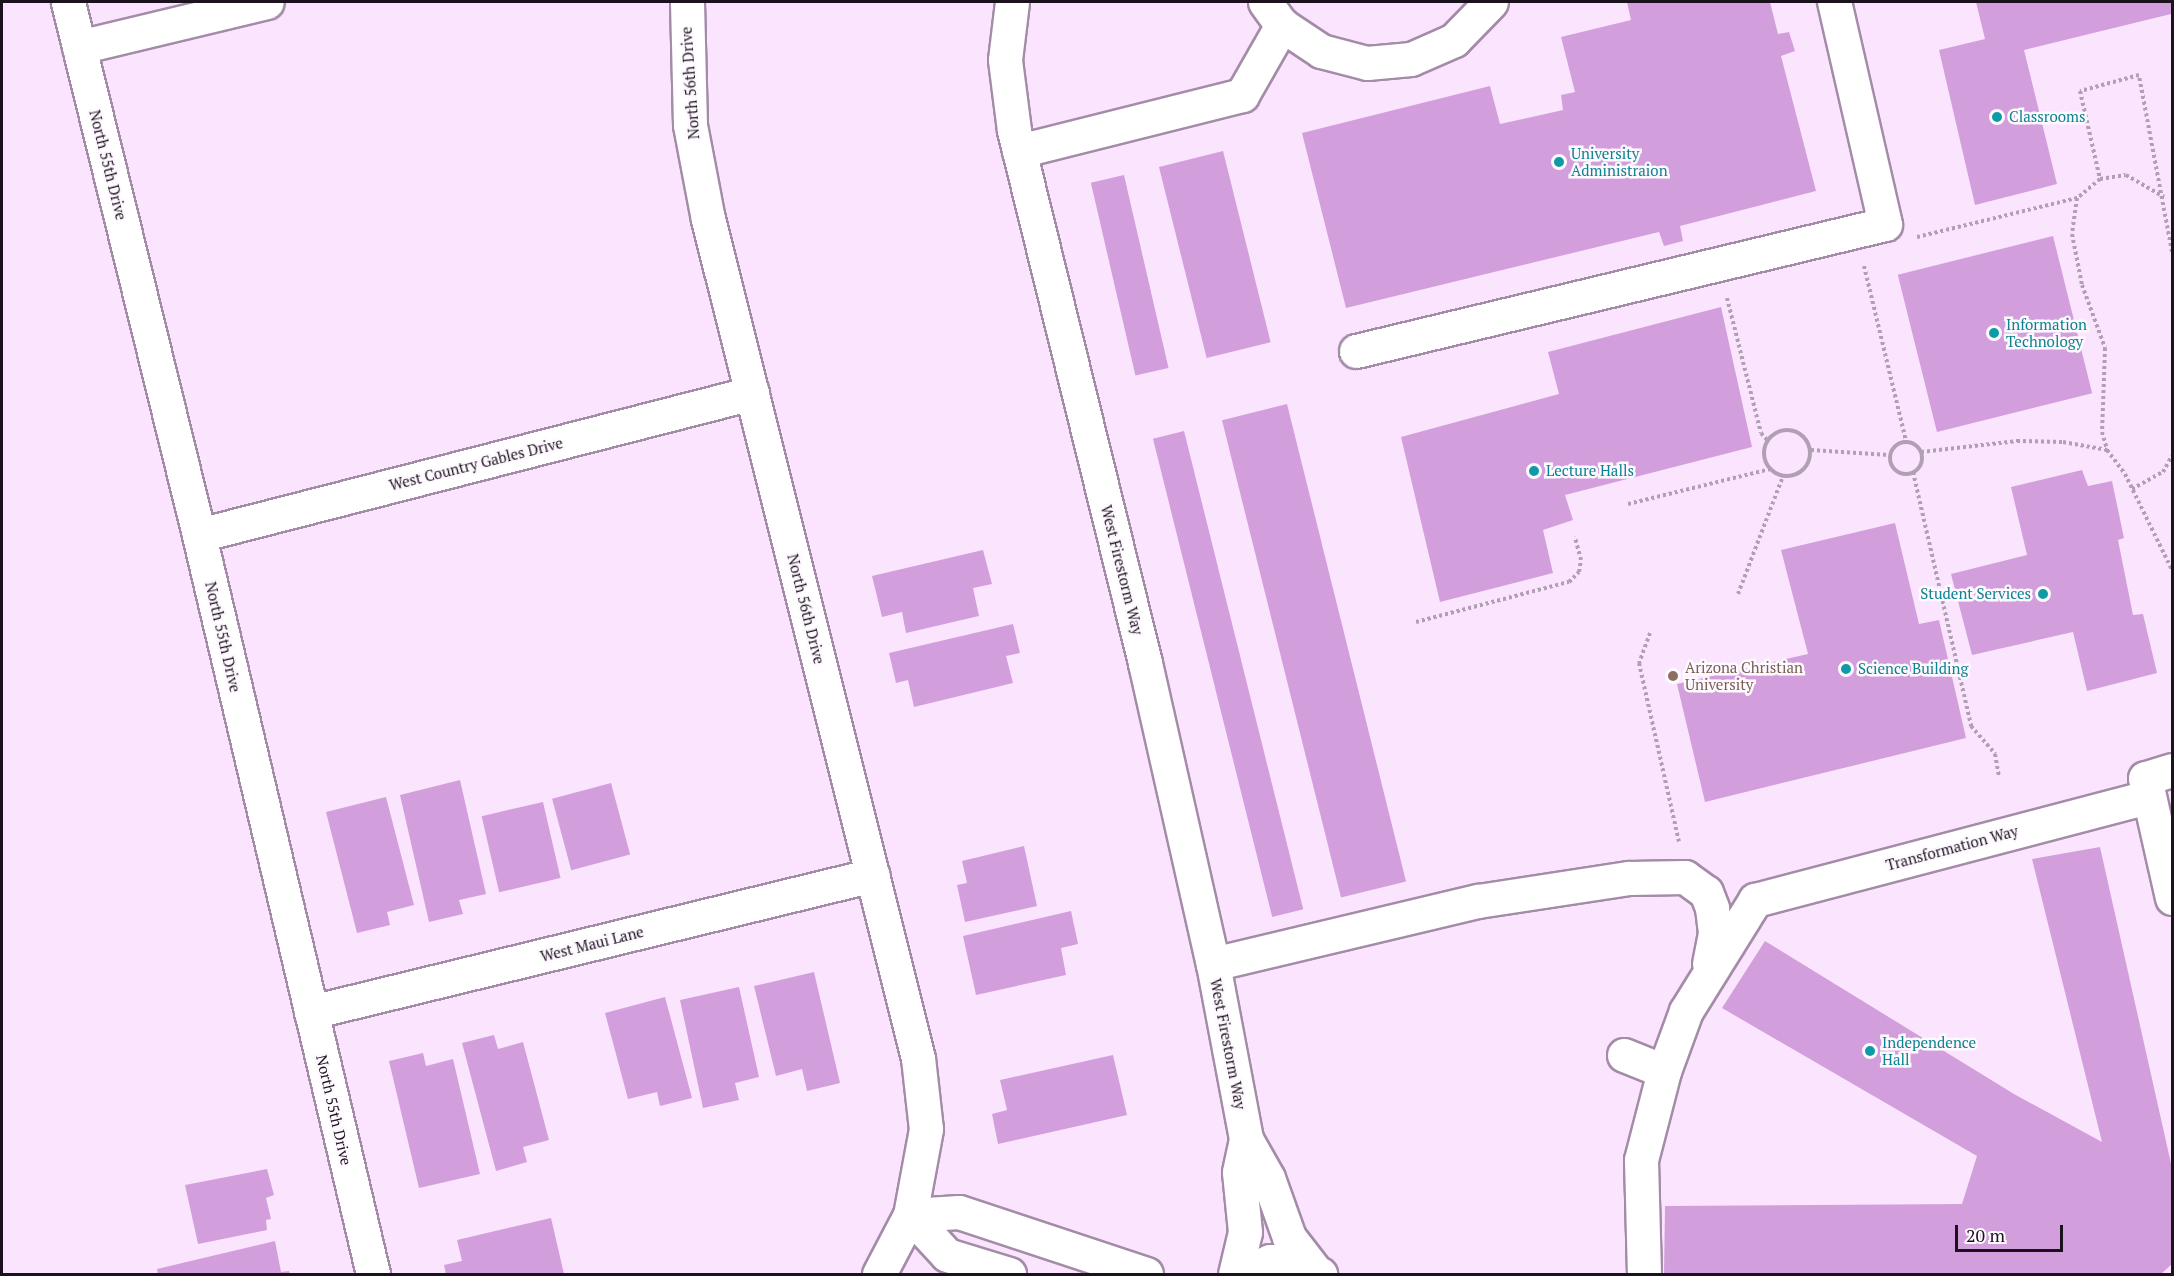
<!DOCTYPE html>
<html>
<head>
<meta charset="utf-8">
<style>
  body { margin:0 }
  #map { position:relative; width:2174px; height:1276px; overflow:hidden; background:#fbe5fe; font-family:"PT Serif",serif }
  div>[style] { position:absolute }
  .building>* { inset:0; background:#d29fdc; transform-origin:0 0 }
  .path>* { height:4px; margin-top:-2px; transform-origin:0; background:repeating-linear-gradient(90deg,#b19fb4 0 3px,transparent 0 6px) }
  .path>.ring { margin:-2px; padding:0; box-sizing:content-box; background:none; border:4px solid #b19fb4; border-radius:50% }
  .roads { filter:drop-shadow(2px 0 #a48ba8) drop-shadow(-2px 0 #a48ba8) drop-shadow(0 2px #a48ba8) drop-shadow(0 -2px #a48ba8) }
  .minor>* { height:33px; margin:-16.5px; padding:0 16.5px; transform-origin:16.5px; border-radius:16.5px; background:#fff }
  .dots>* { width:16px; height:16px; translate:-50% -50%; box-sizing:border-box; border:3px solid #fef9ff; border-radius:50% }
  span { translate:-50% -50%; white-space:nowrap; text-align:center; line-height:1.15; -webkit-text-stroke:5px #fef9ff; paint-order:stroke }
  .street-label { font-size:15px; color:#1b121d }
  .culture-label { font-size:15px; color:#0d838f }
  .left { translate:0 -50%; text-align:left }
  .right { translate:-100% -50%; text-align:right }
  .education-label { font-size:15px; color:#785e54 }
  .frame { position:absolute; inset:0; border:3px solid #1b121d; pointer-events:none }
  .scale { position:absolute; left:1955px; top:1225px; width:108px; height:27px; box-sizing:border-box; border:3px solid #1b121d; border-top:0; padding-left:8px; font-size:18px; line-height:21px; white-space:nowrap; color:#1b121d; -webkit-text-stroke:4px #fef9ff; paint-order:stroke }
</style>
</head>
<body>
<div id="map">
  <div class="building">
    <div style="clip-path:polygon(1627px 2px,1770px 2px,1778px 34px,1789px 32px,1795px 51px,1781px 56px,1816px 191px,1680px 226px,1683px 241px,1664px 246px,1659px 232px,1346px 308px,1302px 133px,1490px 86px,1500px 124px,1563px 110px,1561px 95px,1575px 92px,1561px 37px,1631px 20px)"></div>
    <div style="clip-path:polygon(1976px 2px,2172px 2px,2172px 18px,2171px 14px,2024px 50px,2057px 184px,1975px 205px,1939px 50px,1985px 39px)"></div>
    <div style="left:1223px;top:151px;width:197px;height:66px;rotate:76deg"></div>
    <div style="left:1124px;top:175px;width:198px;height:34px;rotate:77deg"></div>
    <div style="left:2053px;top:236px;width:162px;height:160px;rotate:76deg"></div>
    <div style="clip-path:polygon(1721px 307px,1752px 447px,1565px 495px,1573px 520px,1543px 530px,1553px 573px,1440px 602px,1401px 437px,1559px 394px,1548px 352px)"></div>
    <div style="left:1287px;top:404px;width:492px;height:67px;rotate:76deg"></div>
    <div style="left:1184px;top:431px;width:493px;height:32px;rotate:76deg"></div>
    <div style="clip-path:polygon(2082px 470px,2088px 486px,2112px 481px,2124px 538px,2118px 540px,2133px 615px,2143px 614px,2157px 673px,2087px 691px,2073px 632px,1972px 655px,1951px 574px,2027px 555px,2011px 487px)"></div>
    <div style="clip-path:polygon(1895px 523px,1919px 624px,1939px 620px,1966px 738px,1705px 802px,1677px 684px,1808px 654px,1781px 550px)"></div>
    <div style="clip-path:polygon(983px 550px,992px 584px,973px 588px,979px 616px,906px 633px,902px 612px,882px 617px,872px 576px)"></div>
    <div style="clip-path:polygon(1013px 624px,1020px 653px,1006px 656px,1013px 683px,914px 707px,908px 680px,896px 683px,889px 653px)"></div>
    <div style="clip-path:polygon(460px 780px,486px 894px,459px 900px,463px 914px,429px 922px,400px 795px)"></div>
    <div style="left:611px;top:783px;width:74px;height:61px;rotate:75deg"></div>
    <div style="clip-path:polygon(386px 797px,414px 905px,387px 912px,390px 925px,357px 933px,326px 812px)"></div>
    <div style="left:543px;top:802px;width:78px;height:63px;rotate:77deg"></div>
    <div style="clip-path:polygon(1024px 846px,1037px 906px,965px 922px,957px 885px,967px 883px,962px 861px)"></div>
    <div style="clip-path:polygon(2100px 847px,2172px 1168px,2172px 1264px,2161px 1274px,1664px 1274px,1665px 1206px,1962px 1204px,1977px 1156px,1722px 1008px,1765px 941px,2014px 1094px,2102px 1142px,2032px 859px)"></div>
    <div style="clip-path:polygon(1071px 911px,1078px 944px,1061px 948px,1066px 975px,976px 995px,963px 936px)"></div>
    <div style="clip-path:polygon(814px 972px,840px 1083px,807px 1091px,802px 1069px,776px 1076px,754px 986px)"></div>
    <div style="clip-path:polygon(739px 987px,759px 1077px,735px 1083px,739px 1100px,703px 1108px,680px 1000px)"></div>
    <div style="clip-path:polygon(665px 997px,692px 1098px,660px 1106px,657px 1092px,628px 1099px,605px 1013px)"></div>
    <div style="clip-path:polygon(494px 1035px,498px 1049px,523px 1042px,549px 1140px,523px 1147px,527px 1162px,496px 1171px,462px 1043px)"></div>
    <div style="clip-path:polygon(423px 1053px,426px 1066px,453px 1059px,480px 1174px,419px 1188px,389px 1061px)"></div>
    <div style="clip-path:polygon(1113px 1055px,1127px 1115px,998px 1144px,992px 1114px,1007px 1110px,1000px 1080px)"></div>
    <div style="clip-path:polygon(267px 1169px,274px 1195px,266px 1198px,271px 1219px,266px 1220px,267px 1230px,198px 1244px,185px 1185px)"></div>
    <div style="clip-path:polygon(551px 1218px,564px 1274px,446px 1274px,444px 1265px,462px 1261px,457px 1240px)"></div>
    <div style="clip-path:polygon(275px 1241px,281px 1272px,289px 1271px,290px 1274px,158px 1274px,157px 1269px)"></div>
  </div>
  <div class="path">
    <div style="left:2100px;top:179px;width:26px;rotate:-9deg"></div>
    <div style="left:2126px;top:175px;width:44px;rotate:30.1deg"></div>
    <div style="left:1917px;top:237px;width:165px;rotate:-13.7deg"></div>
    <div style="left:2172px;top:252px;width:180px;rotate:-100.6deg"></div>
    <div style="left:2139px;top:75px;width:61px;rotate:164.8deg"></div>
    <div style="left:2080px;top:91px;width:90px;rotate:77.2deg"></div>
    <div style="left:2100px;top:179px;width:30px;rotate:140deg"></div>
    <div style="left:2077px;top:198px;width:36px;rotate:98deg"></div>
    <div style="left:2072px;top:234px;width:52px;rotate:78.9deg"></div>
    <div style="left:2082px;top:285px;width:67px;rotate:69.9deg"></div>
    <div style="left:2105px;top:348px;width:84px;rotate:92deg"></div>
    <div style="left:2102px;top:432px;width:19px;rotate:74deg"></div>
    <div style="left:2107px;top:450px;width:30px;rotate:53deg"></div>
    <div style="left:2125px;top:474px;width:107px;rotate:63.9deg"></div>
    <div style="left:1864px;top:266px;width:180px;rotate:76.5deg"></div>
    <div style="left:1727px;top:298px;width:139px;rotate:75.9deg"></div>
    <div style="left:1761px;top:433px;width:11px;rotate:49deg"></div>
    <div class="ring" style="left:1764px;top:430px;width:42px;height:42px"></div>
    <div class="ring" style="left:1890px;top:442px;width:28px;height:28px"></div>
    <div style="left:1811px;top:450px;width:78px;rotate:3.7deg"></div>
    <div style="left:1921px;top:452px;width:97px;rotate:-6.5deg"></div>
    <div style="left:2017px;top:441px;width:46px;rotate:1.2deg"></div>
    <div style="left:2063px;top:442px;width:45px;rotate:10.3deg"></div>
    <div style="left:1913px;top:472px;width:261px;rotate:77.1deg"></div>
    <div style="left:1971px;top:726px;width:37px;rotate:49deg"></div>
    <div style="left:1995px;top:754px;width:23px;rotate:80deg"></div>
    <div style="left:2132px;top:489px;width:35px;rotate:-29deg"></div>
    <div style="left:2163px;top:472px;width:18px;rotate:-61deg"></div>
    <div style="left:1628px;top:504px;width:146px;rotate:-13.8deg"></div>
    <div style="left:1738px;top:594px;width:126px;rotate:-69.1deg"></div>
    <div style="left:1416px;top:622px;width:158px;rotate:-14.7deg"></div>
    <div style="left:1569px;top:582px;width:14px;rotate:-45deg"></div>
    <div style="left:1579px;top:572px;width:12px;rotate:-81deg"></div>
    <div style="left:1581px;top:560px;width:24px;rotate:-105deg"></div>
    <div style="left:1650px;top:633px;width:32px;rotate:110deg"></div>
    <div style="left:1639px;top:663px;width:183px;rotate:77.4deg"></div>
  </div>
  <div class="roads">
    <div class="minor">
      <div style="left:68px;top:2px;width:549px;rotate:76.19deg"></div>
      <div style="left:199px;top:535px;width:759px;rotate:76.75deg"></div>
      <div style="left:687px;top:2px;width:123px;rotate:88.6deg"></div>
      <div style="left:690px;top:125px;width:96px;rotate:79.2deg"></div>
      <div style="left:708px;top:219px;width:865px;rotate:75.95deg"></div>
      <div style="left:918px;top:1058px;width:71px;rotate:83.6deg"></div>
      <div style="left:926px;top:1129px;width:87px;rotate:100.5deg"></div>
      <div style="left:910px;top:1215px;width:67px;rotate:117.7deg"></div>
      <div style="left:1012px;top:2px;width:58px;rotate:96.9deg"></div>
      <div style="left:1005px;top:60px;width:71px;rotate:82.7deg"></div>
      <div style="left:1014px;top:130px;width:549px;rotate:76.19deg"></div>
      <div style="left:1145px;top:663px;width:309px;rotate:77.3deg"></div>
      <div style="left:1213px;top:964px;width:178px;rotate:79.3deg"></div>
      <div style="left:1246px;top:1139px;width:45px;rotate:60.6deg"></div>
      <div style="left:1268px;top:1178px;width:63px;rotate:70.4deg"></div>
      <div style="left:1289px;top:1237px;width:44px;rotate:52.4deg"></div>
      <div style="left:1265px;top:2px;width:29px;rotate:54deg"></div>
      <div style="left:1282px;top:25px;width:47px;rotate:33.7deg"></div>
      <div style="left:1321px;top:51px;width:48px;rotate:14.6deg"></div>
      <div style="left:1367px;top:63px;width:44px;rotate:-5.2deg"></div>
      <div style="left:1411px;top:59px;width:47px;rotate:-23.8deg"></div>
      <div style="left:1454px;top:40px;width:53px;rotate:-45.8deg"></div>
      <div style="left:79px;top:47px;width:193px;rotate:-13.5deg"></div>
      <div style="left:1019px;top:151px;width:230px;rotate:-14.1deg"></div>
      <div style="left:1242px;top:95px;width:81px;rotate:-60.3deg"></div>
      <div style="left:1356px;top:351px;width:544px;rotate:-13.5deg"></div>
      <div style="left:1885px;top:224px;width:228px;rotate:-102.9deg"></div>
      <div style="left:199px;top:535px;width:571px;rotate:-14.4deg"></div>
      <div style="left:2172px;top:770px;width:28px;rotate:163deg"></div>
      <div style="left:2145px;top:778px;width:123px;rotate:77.3deg"></div>
      <div style="left:1213px;top:964px;width:272px;rotate:-13.4deg"></div>
      <div style="left:1478px;top:901px;width:153px;rotate:-8.7deg"></div>
      <div style="left:1629px;top:878px;width:56px;rotate:-1deg"></div>
      <div style="left:1685px;top:877px;width:26px;rotate:36deg"></div>
      <div style="left:1706px;top:892px;width:17px;rotate:69deg"></div>
      <div style="left:1712px;top:908px;width:25px;rotate:83deg"></div>
      <div style="left:1715px;top:933px;width:31px;rotate:101deg"></div>
      <div style="left:311px;top:1012px;width:578px;rotate:-13.7deg"></div>
      <div style="left:1624px;top:1055px;width:43px;rotate:21.8deg"></div>
      <div style="left:1664px;top:1071px;width:92px;rotate:104.5deg"></div>
      <div style="left:1641px;top:1160px;width:114px;rotate:88.5deg"></div>
      <div style="left:1664px;top:1071px;width:64px;rotate:-69.9deg"></div>
      <div style="left:1686px;top:1011px;width:131px;rotate:-58.1deg"></div>
      <div style="left:1755px;top:900px;width:407px;rotate:-14.7deg"></div>
      <div style="left:910px;top:1215px;width:49px;rotate:-3.5deg"></div>
      <div style="left:959px;top:1212px;width:197px;rotate:18.3deg"></div>
      <div style="left:910px;top:1215px;width:54px;rotate:47.2deg"></div>
      <div style="left:947px;top:1255px;width:65px;rotate:17deg"></div>
      <div style="left:1235px;top:1274px;width:43px;rotate:-76.6deg"></div>
      <div style="left:1245px;top:1232px;width:60px;rotate:-95.7deg"></div>
      <div style="left:1239px;top:1172px;width:34px;rotate:-78deg"></div>
      <div style="left:1242px;top:1274px;width:31px;rotate:-25deg"></div>
      <div style="left:1270px;top:1261px;width:21px"></div>
      <div style="left:1291px;top:1261px;width:32px;rotate:24deg"></div>
    </div>
  </div>
  <div class="dots">
    <div style="left:1997px;top:117px;background:#0f9aa8"></div>
    <div style="left:1559px;top:162px;background:#0f9aa8"></div>
    <div style="left:1994px;top:333px;background:#0f9aa8"></div>
    <div style="left:1534px;top:471px;background:#0f9aa8"></div>
    <div style="left:2043px;top:594px;background:#0f9aa8"></div>
    <div style="left:1846px;top:669px;background:#0f9aa8"></div>
    <div style="left:1673px;top:676px;background:#8d6e63"></div>
    <div style="left:1870px;top:1051px;background:#0f9aa8"></div>
  </div>
  <div class="street-label">
    <span style="left:690px;top:83px;rotate:-94deg">North 56th Drive</span>
    <span style="left:108px;top:165px;rotate:76deg">North 55th Drive</span>
    <span style="left:476px;top:464px;rotate:-14deg">West Country Gables Drive</span>
    <span style="left:1122px;top:570px;rotate:76deg">West Firestorm Way</span>
    <span style="left:806px;top:609px;rotate:76deg">North 56th Drive</span>
    <span style="left:223px;top:637px;rotate:77deg">North 55th Drive</span>
    <span style="left:1952px;top:848px;rotate:-15deg">Transformation Way</span>
    <span style="left:592px;top:944px;rotate:-14deg">West Maui Lane</span>
    <span style="left:1228px;top:1044px;rotate:79deg">West Firestorm Way</span>
    <span style="left:334px;top:1110px;rotate:77deg">North 55th Drive</span>
  </div>
  <div class="culture-label">
    <span class="left" style="left:2009px;top:117px">Classrooms</span>
    <span class="left" style="left:1571px;top:162px">University<br>Administraion</span>
    <span class="left" style="left:2006px;top:333px">Information<br>Technology</span>
    <span class="left" style="left:1546px;top:471px">Lecture Halls</span>
    <span class="right" style="left:2031px;top:594px">Student Services</span>
    <span class="left" style="left:1858px;top:669px">Science Building</span>
    <span class="left" style="left:1882px;top:1051px">Independence<br>Hall</span>
  </div>
  <div class="education-label">
    <span class="left" style="left:1685px;top:676px">Arizona Christian<br>University</span>
  </div>
  <div class="frame"></div>
  <div class="scale">20 m</div>
</div>
</body>
</html>
